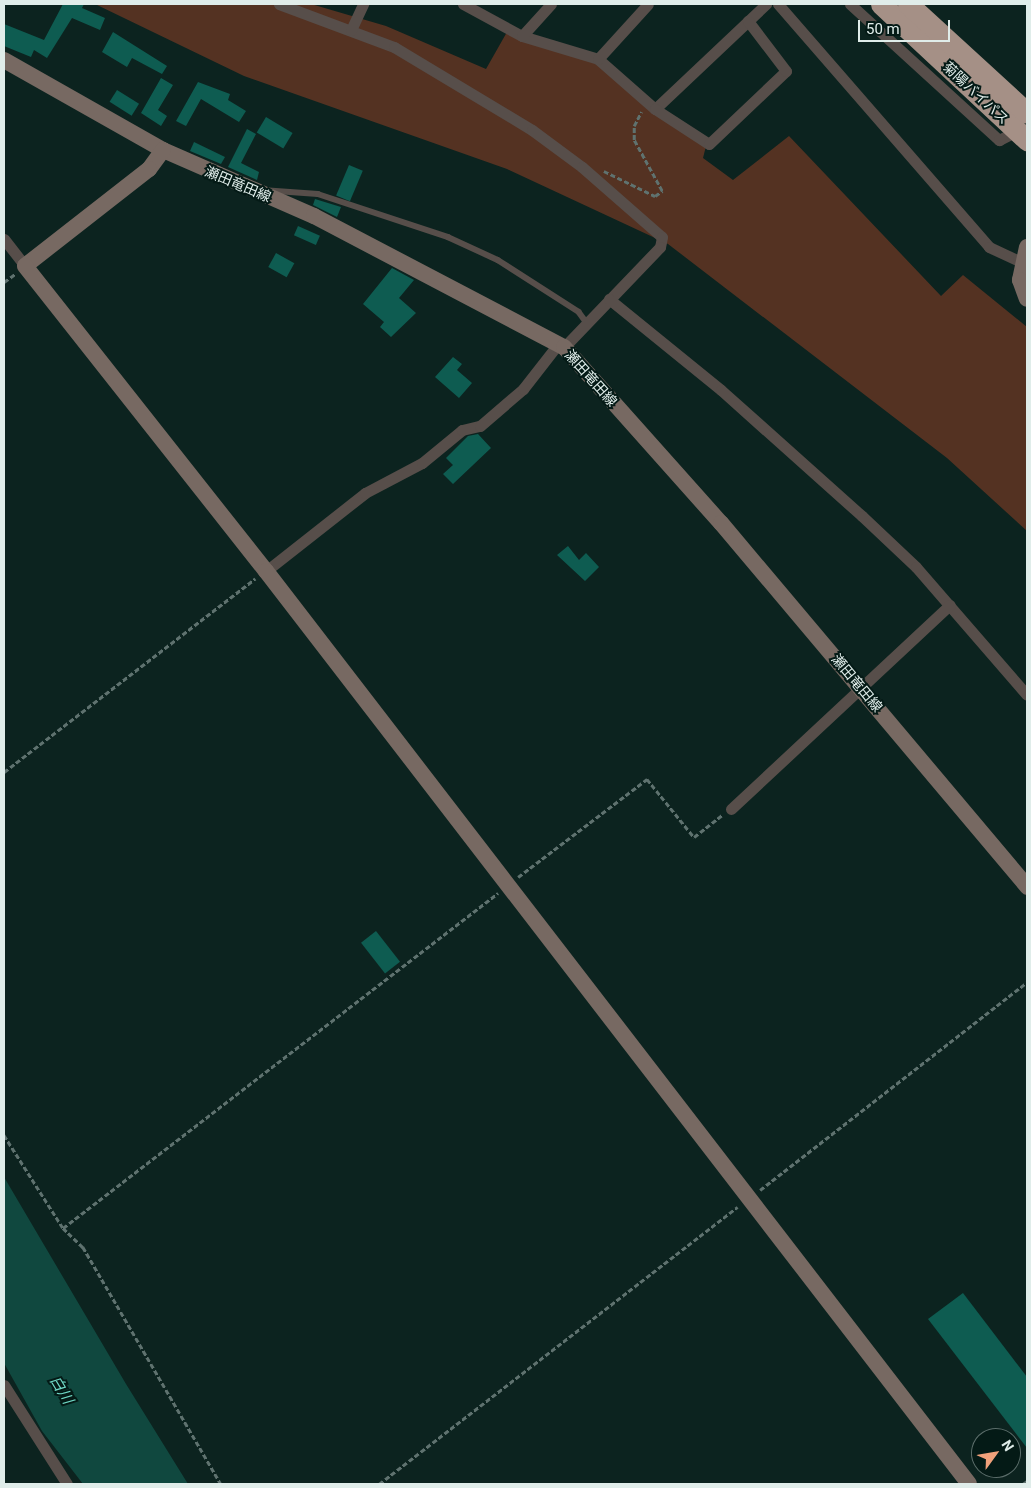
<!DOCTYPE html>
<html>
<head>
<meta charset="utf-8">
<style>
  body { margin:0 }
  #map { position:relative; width:1031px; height:1488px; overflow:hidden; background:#0c231f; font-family:Roboto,"Noto Sans JP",sans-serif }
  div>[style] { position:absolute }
  .green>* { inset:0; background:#543222 }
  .water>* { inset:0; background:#10483f }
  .building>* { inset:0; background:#0e5c51; transform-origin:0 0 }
  .path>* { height:2.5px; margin-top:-1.25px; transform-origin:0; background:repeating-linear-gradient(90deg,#5f726f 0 5px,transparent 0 7.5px) }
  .lane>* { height:5.5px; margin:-2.75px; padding:0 2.75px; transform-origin:2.75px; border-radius:2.75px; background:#574e4a }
  .street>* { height:11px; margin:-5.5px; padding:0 5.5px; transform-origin:5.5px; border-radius:5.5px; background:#574e4a }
  .secondary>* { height:16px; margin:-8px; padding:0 8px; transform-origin:8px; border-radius:8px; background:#776962 }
  .highway>* { height:21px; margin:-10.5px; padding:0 10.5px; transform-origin:10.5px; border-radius:10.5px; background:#a59086 }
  span { translate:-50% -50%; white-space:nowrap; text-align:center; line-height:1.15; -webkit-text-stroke:4px #041a16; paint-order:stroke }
  .street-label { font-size:14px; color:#e0edea }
  .water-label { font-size:15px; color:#6fd9c6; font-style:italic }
  .frame { position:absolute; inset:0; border:5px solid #e0edea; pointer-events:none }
  .north { position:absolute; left:971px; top:1428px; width:50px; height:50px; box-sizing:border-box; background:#041a16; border:1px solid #5c6e6b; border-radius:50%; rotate:58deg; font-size:14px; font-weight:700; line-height:20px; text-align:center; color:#e0edea }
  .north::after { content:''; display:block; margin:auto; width:18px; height:22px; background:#f1a17b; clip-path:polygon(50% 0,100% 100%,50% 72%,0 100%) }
  .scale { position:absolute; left:858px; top:20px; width:92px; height:22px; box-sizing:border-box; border:2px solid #e0edea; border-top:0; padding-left:6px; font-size:15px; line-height:18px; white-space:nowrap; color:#e0edea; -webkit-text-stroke:4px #041a16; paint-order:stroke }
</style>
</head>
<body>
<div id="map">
  <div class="green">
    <div style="clip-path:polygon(95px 4px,311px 4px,386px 26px,486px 69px,507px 32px,596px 63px,706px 146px,703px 158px,733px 180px,789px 136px,941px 296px,963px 275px,1027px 327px,1027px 531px,947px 458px,668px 244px,507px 169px,244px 76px)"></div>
  </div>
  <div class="water">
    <div style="clip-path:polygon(4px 1177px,126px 1384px,188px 1484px,83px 1484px,42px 1431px,4px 1363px)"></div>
  </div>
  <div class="building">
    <div style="clip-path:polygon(63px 4px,84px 4px,82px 8px,105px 18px,100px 30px,72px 18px,47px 58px,34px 50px,31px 57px,4px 46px,4px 24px,44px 40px)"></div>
    <div style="clip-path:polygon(113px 32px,167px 66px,162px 74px,132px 58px,127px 67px,102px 52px)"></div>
    <div style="clip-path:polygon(161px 78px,173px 85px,158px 110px,167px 116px,161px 126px,141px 113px)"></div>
    <div style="clip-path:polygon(198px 82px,230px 94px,228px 100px,246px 111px,239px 122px,201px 99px,186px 126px,176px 121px)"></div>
    <div style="left:117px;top:90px;width:26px;height:14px;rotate:32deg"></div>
    <div style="left:266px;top:117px;width:31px;height:18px;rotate:31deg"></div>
    <div style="clip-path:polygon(247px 129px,256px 134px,241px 163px,259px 172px,257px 180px,228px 167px)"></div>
    <div style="clip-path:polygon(194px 142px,225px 157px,221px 164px,190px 151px)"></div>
    <div style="left:349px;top:165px;width:15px;height:33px;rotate:23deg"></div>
    <div style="clip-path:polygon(315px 199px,341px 207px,337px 217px,313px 205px)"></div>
    <div style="left:298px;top:226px;width:24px;height:10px;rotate:24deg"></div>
    <div style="left:276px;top:253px;width:21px;height:16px;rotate:29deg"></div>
    <div style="clip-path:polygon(392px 268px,414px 280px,399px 298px,416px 313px,391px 337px,380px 327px,384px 322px,363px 304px)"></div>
    <div style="clip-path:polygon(453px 357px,462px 364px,457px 370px,472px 383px,459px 398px,435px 377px)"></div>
    <div style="clip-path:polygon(478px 434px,491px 448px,453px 484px,443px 474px,453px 465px,446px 458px,468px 436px)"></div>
    <div style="clip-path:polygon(568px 546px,579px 560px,586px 553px,599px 567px,585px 581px,557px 555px)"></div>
    <div style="left:376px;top:931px;width:39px;height:19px;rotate:52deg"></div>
    <div style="clip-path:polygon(963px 1293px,1027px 1377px,1027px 1448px,928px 1319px)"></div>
  </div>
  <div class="path">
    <div style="left:604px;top:171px;width:57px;rotate:26.1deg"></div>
    <div style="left:655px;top:196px;width:9px;rotate:-36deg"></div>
    <div style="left:662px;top:191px;width:58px;rotate:-118.8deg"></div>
    <div style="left:634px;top:140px;width:14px;rotate:-90deg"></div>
    <div style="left:634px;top:126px;width:16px;rotate:-63deg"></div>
    <div style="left:4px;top:282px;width:14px;rotate:-36deg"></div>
    <div style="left:4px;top:772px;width:317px;rotate:-37.6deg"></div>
    <div style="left:518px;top:877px;width:162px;rotate:-37.2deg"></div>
    <div style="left:647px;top:779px;width:75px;rotate:51deg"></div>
    <div style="left:694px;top:837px;width:36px;rotate:-38deg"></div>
    <div style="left:4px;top:1135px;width:110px;rotate:57.6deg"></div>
    <div style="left:63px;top:1228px;width:28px;rotate:44deg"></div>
    <div style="left:83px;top:1247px;width:274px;rotate:59.8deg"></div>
    <div style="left:760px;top:1190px;width:338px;rotate:-37.9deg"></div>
    <div style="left:63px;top:1228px;width:549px;rotate:-37.6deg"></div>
    <div style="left:379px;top:1484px;width:453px;rotate:-37.7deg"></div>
    <div style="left:1023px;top:1484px;width:5px;rotate:-37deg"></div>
  </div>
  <div class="lane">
    <div style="left:262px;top:190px;width:56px;rotate:4.1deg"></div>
    <div style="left:318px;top:194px;width:137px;rotate:18.3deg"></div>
    <div style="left:448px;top:237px;width:55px;rotate:24.7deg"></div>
    <div style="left:498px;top:260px;width:96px;rotate:32.7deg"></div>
    <div style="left:579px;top:312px;width:14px;rotate:54deg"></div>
  </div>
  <div class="street">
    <div style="left:279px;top:4px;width:123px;rotate:20.5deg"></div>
    <div style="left:394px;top:47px;width:161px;rotate:31deg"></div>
    <div style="left:532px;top:130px;width:62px;rotate:36.5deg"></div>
    <div style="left:582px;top:167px;width:106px;rotate:41.2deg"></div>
    <div style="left:662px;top:237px;width:10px;rotate:101deg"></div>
    <div style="left:660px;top:247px;width:139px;rotate:133.8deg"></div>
    <div style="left:463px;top:4px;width:67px;rotate:28.5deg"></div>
    <div style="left:522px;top:36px;width:79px;rotate:16.8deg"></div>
    <div style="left:598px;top:59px;width:76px;rotate:41.3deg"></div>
    <div style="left:655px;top:109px;width:153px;rotate:-43.4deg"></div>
    <div style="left:778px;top:4px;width:322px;rotate:49deg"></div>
    <div style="left:989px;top:247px;width:35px;rotate:25deg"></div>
    <div style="left:850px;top:4px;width:202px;rotate:42.4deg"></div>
    <div style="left:999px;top:140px;width:20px;rotate:-27deg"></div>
    <div style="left:351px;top:30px;width:29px;rotate:-65deg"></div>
    <div style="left:522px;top:36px;width:43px;rotate:-47.8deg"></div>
    <div style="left:598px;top:59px;width:74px;rotate:-47.7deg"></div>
    <div style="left:655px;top:109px;width:64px;rotate:32.9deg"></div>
    <div style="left:709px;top:144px;width:106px;rotate:-43.5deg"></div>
    <div style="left:786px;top:71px;width:63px;rotate:-127.2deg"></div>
    <div style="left:4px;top:239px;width:34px;rotate:52deg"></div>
    <div style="left:609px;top:299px;width:144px;rotate:39.1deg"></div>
    <div style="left:721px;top:390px;width:189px;rotate:41.8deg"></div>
    <div style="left:862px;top:516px;width:74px;rotate:43.4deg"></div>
    <div style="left:916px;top:567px;width:169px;rotate:49.1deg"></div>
    <div style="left:266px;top:571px;width:126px;rotate:-38.2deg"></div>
    <div style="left:365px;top:493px;width:64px;rotate:-27.8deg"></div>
    <div style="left:422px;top:463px;width:52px;rotate:-39.5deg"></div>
    <div style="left:462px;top:430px;width:18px;rotate:-13deg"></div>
    <div style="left:480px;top:426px;width:57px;rotate:-40.7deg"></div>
    <div style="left:523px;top:389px;width:57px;rotate:-52.1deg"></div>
    <div style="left:731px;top:809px;width:299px;rotate:-43deg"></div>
    <div style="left:4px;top:1385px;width:117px;rotate:57.5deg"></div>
  </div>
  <div class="secondary">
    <div style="left:4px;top:60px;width:183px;rotate:29.5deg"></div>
    <div style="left:163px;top:150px;width:165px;rotate:23.6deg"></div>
    <div style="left:314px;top:216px;width:282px;rotate:27.7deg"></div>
    <div style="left:564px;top:347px;width:236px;rotate:48.3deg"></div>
    <div style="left:721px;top:523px;width:476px;rotate:49.9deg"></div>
    <div style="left:163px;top:150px;width:24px;rotate:126deg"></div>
    <div style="left:149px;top:169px;width:157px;rotate:142deg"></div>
    <div style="left:25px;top:266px;width:389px;rotate:51.7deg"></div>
    <div style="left:266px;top:571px;width:1152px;rotate:52.4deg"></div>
    <div style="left:1027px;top:247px;width:34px;rotate:102deg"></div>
    <div style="left:1020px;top:280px;width:20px;rotate:70deg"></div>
  </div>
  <div class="highway">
    <div style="left:881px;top:4px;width:200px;rotate:43deg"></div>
    <div style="left:908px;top:4px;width:161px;rotate:42.5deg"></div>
  </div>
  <div class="street-label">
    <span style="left:976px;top:93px;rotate:43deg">菊陽バイパス</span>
    <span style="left:238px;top:184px;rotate:23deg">瀬田竜田線</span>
    <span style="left:591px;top:378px;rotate:48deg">瀬田竜田線</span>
    <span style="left:857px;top:683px;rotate:50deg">瀬田竜田線</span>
  </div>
  <div class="water-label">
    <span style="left:61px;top:1390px;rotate:59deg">白川</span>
  </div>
  <div class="frame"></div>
  <div class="north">N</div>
  <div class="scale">50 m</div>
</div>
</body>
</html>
